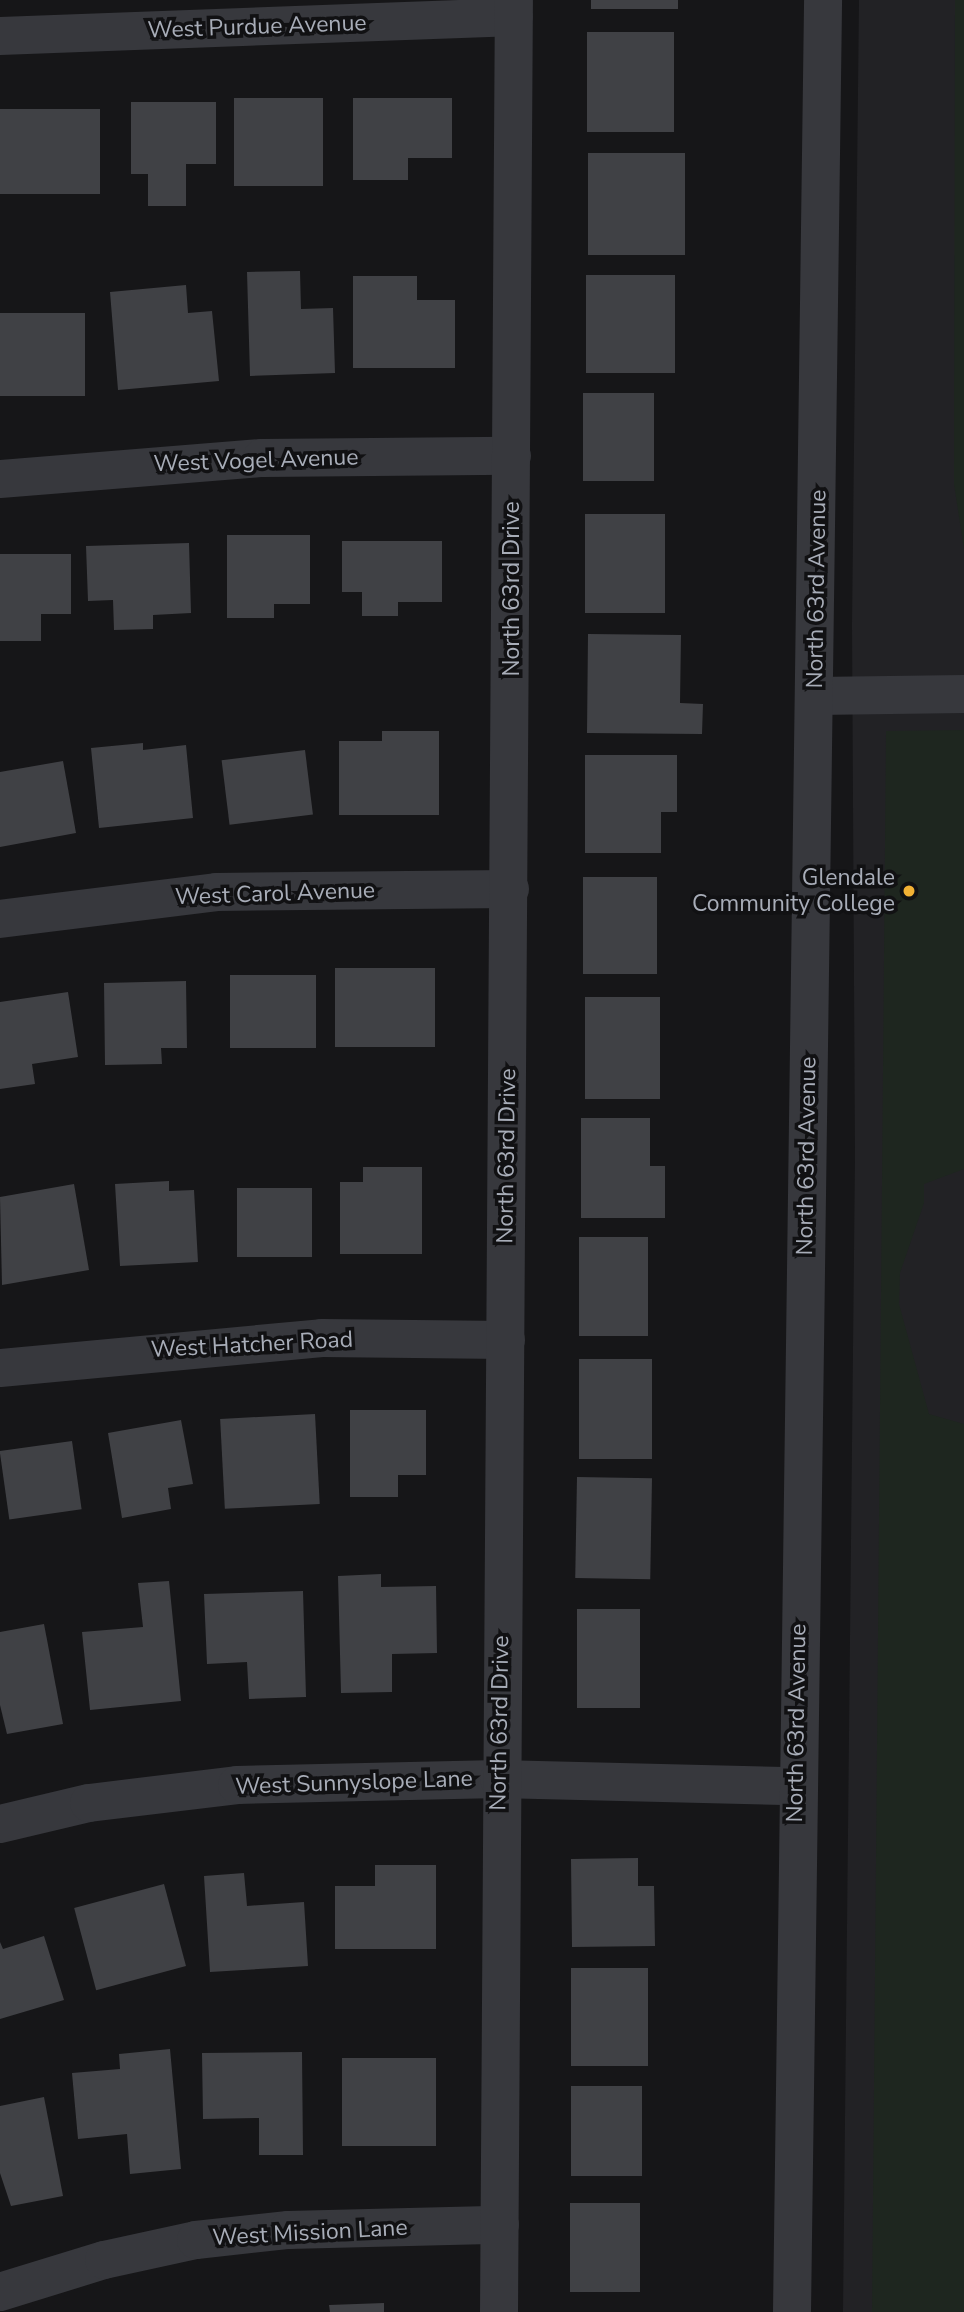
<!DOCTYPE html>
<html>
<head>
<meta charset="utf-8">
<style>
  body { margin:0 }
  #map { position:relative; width:964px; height:2312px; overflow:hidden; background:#161618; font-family:"Nunito Sans",sans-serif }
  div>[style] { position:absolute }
  .built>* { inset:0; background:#222225 }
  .green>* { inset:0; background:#1e261f }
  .building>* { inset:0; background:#404145; transform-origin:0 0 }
  .minor>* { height:38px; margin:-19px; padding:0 19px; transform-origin:19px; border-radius:19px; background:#37383d }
  .tertiary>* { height:38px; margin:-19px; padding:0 19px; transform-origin:19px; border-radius:19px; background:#37383d }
  .dots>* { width:19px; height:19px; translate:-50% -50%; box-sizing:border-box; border:4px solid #111113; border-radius:50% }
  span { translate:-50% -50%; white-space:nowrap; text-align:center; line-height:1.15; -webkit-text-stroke:7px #111113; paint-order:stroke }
  .street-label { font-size:23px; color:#a8adb8 }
  .poi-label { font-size:23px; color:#a8adb8 }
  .right { translate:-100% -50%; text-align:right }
</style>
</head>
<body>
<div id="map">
  <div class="built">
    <div style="clip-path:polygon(859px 0,964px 0,964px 2312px,843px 2312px,855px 1157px,852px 625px)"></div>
  </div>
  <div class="green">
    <div style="clip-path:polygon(955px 0,964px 0,964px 549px,954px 484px)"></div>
    <div style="clip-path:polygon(964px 730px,964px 1169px,924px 1184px,924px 1203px,900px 1273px,899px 1304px,929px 1414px,964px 1424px,964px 2312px,872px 2312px,886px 731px)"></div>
  </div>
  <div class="building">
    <div style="left:591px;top:0;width:87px;height:9px"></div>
    <div style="left:587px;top:32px;width:87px;height:100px"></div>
    <div style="left:234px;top:98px;width:89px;height:88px"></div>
    <div style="clip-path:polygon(353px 98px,452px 98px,452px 158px,408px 158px,408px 180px,353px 180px)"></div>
    <div style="clip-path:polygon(131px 102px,216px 102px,216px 164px,186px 164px,186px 206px,148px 206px,148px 174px,131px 174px)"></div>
    <div style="left:0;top:109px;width:100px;height:85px"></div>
    <div style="left:588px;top:153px;width:97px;height:102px"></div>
    <div style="clip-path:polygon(300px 271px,301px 309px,333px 308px,335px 373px,250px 376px,247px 272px)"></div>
    <div style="left:586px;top:275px;width:89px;height:98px"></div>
    <div style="clip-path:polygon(353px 276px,417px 276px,417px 300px,455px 300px,455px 368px,353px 368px)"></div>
    <div style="clip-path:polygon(186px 285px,188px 313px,212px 311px,219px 381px,118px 390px,110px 292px)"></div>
    <div style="left:0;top:313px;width:85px;height:83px"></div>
    <div style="left:583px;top:393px;width:71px;height:88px"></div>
    <div style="left:585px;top:514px;width:80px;height:99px"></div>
    <div style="clip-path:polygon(227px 535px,310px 535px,310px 604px,274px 604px,274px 618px,227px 618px)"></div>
    <div style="clip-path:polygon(342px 541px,442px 541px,442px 602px,398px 602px,398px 616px,362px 616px,362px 592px,342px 592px)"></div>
    <div style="clip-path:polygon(189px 543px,191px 613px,153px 615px,153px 629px,114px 630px,113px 600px,88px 601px,86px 546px)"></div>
    <div style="clip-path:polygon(0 554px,71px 554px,71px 614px,41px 614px,41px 641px,0 641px)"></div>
    <div style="clip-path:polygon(588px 634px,681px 635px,680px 703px,703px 704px,702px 734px,587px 733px)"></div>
    <div style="clip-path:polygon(382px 731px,439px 731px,439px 815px,339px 815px,339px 741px,382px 741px)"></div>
    <div style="clip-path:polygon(143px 743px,143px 750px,186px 745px,193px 818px,99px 828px,91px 748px)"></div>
    <div style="left:305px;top:750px;width:65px;height:84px;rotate:83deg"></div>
    <div style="clip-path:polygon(585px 755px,677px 755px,677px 812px,661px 812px,661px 853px,585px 853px)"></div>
    <div style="clip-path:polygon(63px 761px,76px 833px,0 847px,0 772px)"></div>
    <div style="left:583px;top:877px;width:74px;height:97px"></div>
    <div style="left:335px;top:968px;width:100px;height:79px"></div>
    <div style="left:230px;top:975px;width:86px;height:73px"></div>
    <div style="clip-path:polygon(186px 981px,187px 1048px,161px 1048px,162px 1064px,105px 1065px,104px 983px)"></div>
    <div style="clip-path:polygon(68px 992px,78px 1057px,32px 1064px,35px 1084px,0 1089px,0 1002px)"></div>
    <div style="left:585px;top:997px;width:75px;height:102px"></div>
    <div style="clip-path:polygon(581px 1118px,650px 1118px,650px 1166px,665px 1166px,665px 1218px,581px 1218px)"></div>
    <div style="clip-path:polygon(363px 1167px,422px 1167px,422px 1254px,340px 1254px,340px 1182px,363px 1182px)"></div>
    <div style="clip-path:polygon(169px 1181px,169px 1191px,194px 1190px,198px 1262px,120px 1266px,115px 1184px)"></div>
    <div style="clip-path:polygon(74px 1184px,89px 1270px,2px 1285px,0 1197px)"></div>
    <div style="left:237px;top:1188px;width:75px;height:69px"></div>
    <div style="left:648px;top:1237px;width:99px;height:69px;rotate:90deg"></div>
    <div style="left:579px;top:1359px;width:73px;height:100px"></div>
    <div style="clip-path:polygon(350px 1410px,426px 1410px,426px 1475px,398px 1475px,398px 1497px,350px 1497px)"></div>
    <div style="left:315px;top:1414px;width:90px;height:95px;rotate:87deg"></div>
    <div style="clip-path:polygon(181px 1420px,193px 1484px,168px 1488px,171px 1509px,122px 1518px,108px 1433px)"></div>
    <div style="left:72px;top:1441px;width:69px;height:73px;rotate:82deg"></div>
    <div style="left:577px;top:1477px;width:75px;height:101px;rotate:1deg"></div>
    <div style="clip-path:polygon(381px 1574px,381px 1587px,436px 1586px,437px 1653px,392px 1654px,392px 1692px,341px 1693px,338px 1576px)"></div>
    <div style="clip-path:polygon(169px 1581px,181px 1701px,90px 1710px,82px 1632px,143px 1627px,138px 1583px)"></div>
    <div style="clip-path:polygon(303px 1591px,306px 1697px,249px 1699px,247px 1662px,207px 1664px,204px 1594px)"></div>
    <div style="left:577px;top:1609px;width:63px;height:99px"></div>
    <div style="clip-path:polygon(44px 1624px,63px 1724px,7px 1734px,0 1705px,0 1632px)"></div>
    <div style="clip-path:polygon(638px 1858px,638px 1886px,654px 1886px,655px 1946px,572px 1947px,571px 1859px)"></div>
    <div style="clip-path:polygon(375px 1865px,436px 1865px,436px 1949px,335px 1949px,335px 1886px,375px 1886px)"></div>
    <div style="clip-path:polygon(244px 1873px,247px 1906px,304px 1902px,308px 1966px,210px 1972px,204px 1876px)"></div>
    <div style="left:164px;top:1884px;width:85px;height:93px;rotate:75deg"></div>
    <div style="clip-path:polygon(44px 1936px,64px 2000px,0 2019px,0 1942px,3px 1949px)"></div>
    <div style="left:571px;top:1968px;width:77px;height:98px"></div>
    <div style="clip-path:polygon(170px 2049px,181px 2169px,130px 2174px,127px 2134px,78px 2139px,72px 2073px,120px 2069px,119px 2054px)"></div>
    <div style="clip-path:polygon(302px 2052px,303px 2155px,259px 2155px,259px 2118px,203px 2119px,202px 2053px)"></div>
    <div style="left:342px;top:2058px;width:94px;height:88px"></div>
    <div style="left:571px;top:2086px;width:71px;height:90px"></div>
    <div style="clip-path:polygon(44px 2097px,63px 2196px,11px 2206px,0 2173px,0 2106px)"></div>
    <div style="left:570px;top:2203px;width:70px;height:89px"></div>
    <div style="clip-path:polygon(384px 2303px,384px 2312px,330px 2312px,329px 2305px)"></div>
  </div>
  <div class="minor">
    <div style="left:0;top:36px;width:514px;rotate:-2.12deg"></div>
    <div style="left:0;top:479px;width:263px;rotate:-4.6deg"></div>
    <div style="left:262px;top:458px;width:250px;rotate:-0.5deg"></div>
    <div style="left:816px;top:696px;width:148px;rotate:-0.8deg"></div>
    <div style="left:0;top:919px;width:218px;rotate:-7.1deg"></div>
    <div style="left:216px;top:892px;width:294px;rotate:-0.6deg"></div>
    <div style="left:0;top:1368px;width:323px;rotate:-5.3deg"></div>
    <div style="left:322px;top:1338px;width:184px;rotate:0.6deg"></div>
    <div style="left:0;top:1824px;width:91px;rotate:-13.3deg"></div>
    <div style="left:89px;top:1803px;width:149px;rotate:-6.9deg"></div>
    <div style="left:237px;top:1785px;width:262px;rotate:-1.3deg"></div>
    <div style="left:499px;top:1779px;width:296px;rotate:1.4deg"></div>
    <div style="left:0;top:2292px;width:109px;rotate:-17.1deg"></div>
    <div style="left:104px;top:2260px;width:94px;rotate:-12.3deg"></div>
    <div style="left:196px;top:2240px;width:93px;rotate:-6.2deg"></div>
    <div style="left:288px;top:2230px;width:212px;rotate:-1.4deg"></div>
    <div style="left:499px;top:2312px;width:2312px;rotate:-89.63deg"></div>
  </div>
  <div class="tertiary">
    <div style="left:792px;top:2312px;width:2312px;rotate:-89.23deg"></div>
  </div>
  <div class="dots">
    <div style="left:909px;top:891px;background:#f2b134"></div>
  </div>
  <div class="street-label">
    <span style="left:257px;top:27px;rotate:-2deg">West Purdue Avenue</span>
    <span style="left:256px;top:461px;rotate:-2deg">West Vogel Avenue</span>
    <span style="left:512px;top:589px;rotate:-90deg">North 63rd Drive</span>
    <span style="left:817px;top:589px;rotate:-89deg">North 63rd Avenue</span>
    <span style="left:275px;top:894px;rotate:-2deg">West Carol Avenue</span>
    <span style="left:507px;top:1156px;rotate:-89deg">North 63rd Drive</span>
    <span style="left:807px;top:1156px;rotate:-89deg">North 63rd Avenue</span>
    <span style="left:252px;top:1345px;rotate:-3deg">West Hatcher Road</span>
    <span style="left:500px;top:1723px;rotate:-89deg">North 63rd Drive</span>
    <span style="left:797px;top:1723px;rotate:-89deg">North 63rd Avenue</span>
    <span style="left:354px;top:1783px;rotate:-2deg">West Sunnyslope Lane</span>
    <span style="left:310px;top:2233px;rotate:-3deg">West Mission Lane</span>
  </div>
  <div class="poi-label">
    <span class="right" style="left:895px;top:891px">Glendale<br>Community College</span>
  </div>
</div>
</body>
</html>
